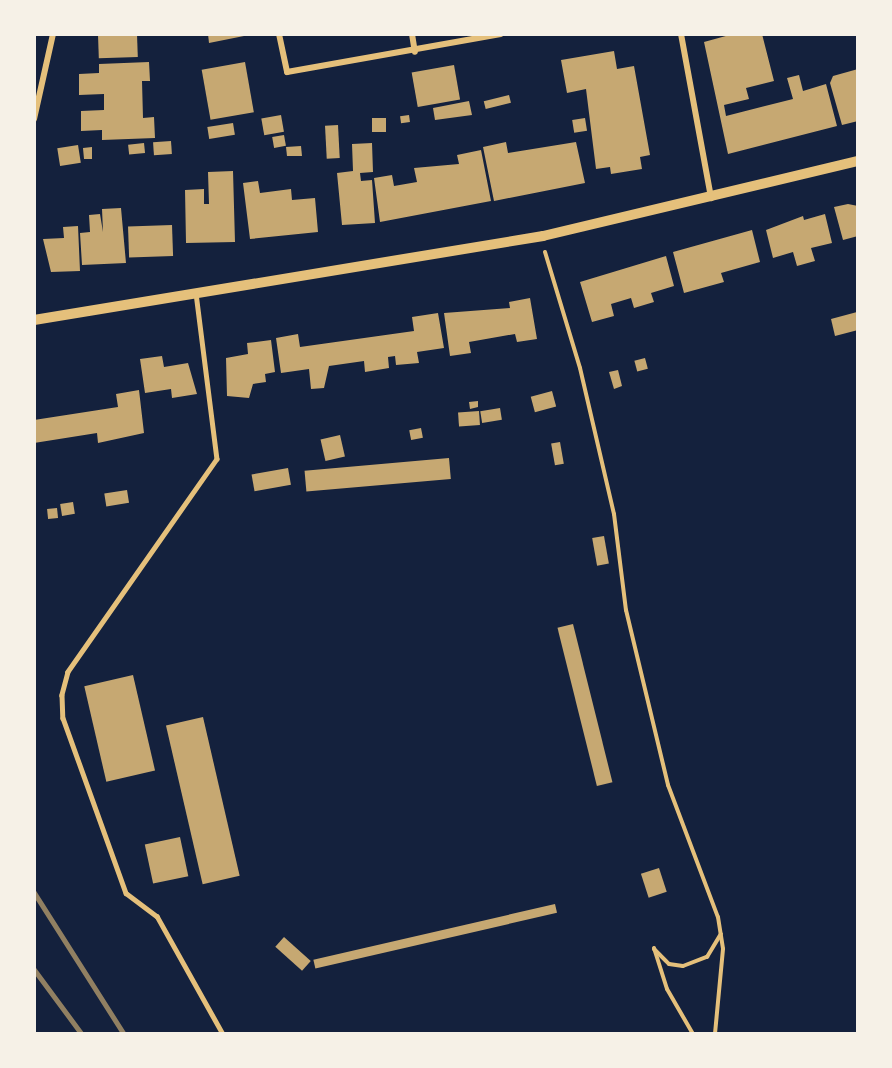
<!DOCTYPE html>
<html>
<head>
<meta charset="utf-8">
<style>
  body { margin:0 }
  #map { position:relative; width:892px; height:1068px; overflow:hidden; background:#14213d; font-family:"Titillium Web",sans-serif }
  div>[style] { position:absolute }
  .building>* { inset:0; background:#c6a872; transform-origin:0 0 }
  .path>* { height:4px; margin:-2px; padding:0 2px; transform-origin:2px; border-radius:2px; background:#e5c07b }
  .service>* { height:4.5px; margin:-2.25px; padding:0 2.25px; transform-origin:2.25px; border-radius:2.25px; background:#e5c07b }
  .minor>* { height:6px; margin:-3px; padding:0 3px; transform-origin:3px; border-radius:3px; background:#e5c07b }
  .tertiary>* { height:10px; margin:-5px; padding:0 5px; transform-origin:5px; border-radius:5px; background:#e5c07b }
  .rail>* { height:4.5px; margin:-2.25px; padding:0 2.25px; transform-origin:2.25px; border-radius:2.25px; background:#918062 }
  span { translate:-50% -50%; white-space:nowrap; text-align:center; line-height:1.15; -webkit-text-stroke:6px #f6f1e7; paint-order:stroke }
  .frame { position:absolute; inset:0; border:36px solid #f6f1e7; pointer-events:none }
</style>
</head>
<body>
<div id="map">
  <div class="building">
    <div style="left:137px;top:34px;width:23px;height:39px;rotate:88deg"></div>
    <div style="clip-path:polygon(208px 34px,244px 34px,244px 36px,209px 43px)"></div>
    <div style="clip-path:polygon(733px 34px,762px 34px,774px 81px,746px 88px,749px 99px,724px 105px,726px 116px,793px 99px,787px 78px,799px 75px,803px 91px,826px 84px,837px 126px,728px 154px,704px 42px)"></div>
    <div style="clip-path:polygon(614px 51px,617px 69px,634px 66px,650px 155px,640px 157px,642px 169px,611px 174px,610px 167px,596px 169px,586px 89px,567px 93px,561px 60px)"></div>
    <div style="clip-path:polygon(149px 62px,150px 81px,142px 81px,143px 118px,154px 117px,155px 138px,102px 140px,102px 130px,81px 131px,81px 111px,104px 110px,104px 94px,79px 95px,79px 74px,99px 73px,99px 64px)"></div>
    <div style="left:245px;top:62px;width:51px;height:44px;rotate:80deg"></div>
    <div style="left:454px;top:65px;width:35px;height:43px;rotate:80deg"></div>
    <div style="clip-path:polygon(858px 69px,858px 121px,842px 125px,830px 83px,833px 76px)"></div>
    <div style="left:509px;top:95px;width:8px;height:26px;rotate:76deg"></div>
    <div style="clip-path:polygon(469px 101px,472px 115px,435px 120px,433px 108px)"></div>
    <div style="left:281px;top:115px;width:17px;height:20px;rotate:80deg"></div>
    <div style="left:409px;top:115px;width:7px;height:9px;rotate:82deg"></div>
    <div style="left:386px;top:118px;width:14px;height:14px;rotate:90deg"></div>
    <div style="left:585px;top:118px;width:13px;height:13px;rotate:81deg"></div>
    <div style="left:233px;top:123px;width:12px;height:26px;rotate:81deg"></div>
    <div style="left:338px;top:125px;width:33px;height:13px;rotate:87deg"></div>
    <div style="left:284px;top:135px;width:11px;height:12px;rotate:80deg"></div>
    <div style="left:171px;top:141px;width:13px;height:18px;rotate:86deg"></div>
    <div style="clip-path:polygon(506px 142px,508px 153px,576px 142px,585px 183px,494px 201px,483px 147px)"></div>
    <div style="left:144px;top:143px;width:10px;height:16px;rotate:84deg"></div>
    <div style="clip-path:polygon(372px 143px,373px 172px,360px 173px,361px 181px,372px 180px,375px 223px,342px 225px,337px 173px,353px 171px,352px 144px)"></div>
    <div style="left:78px;top:145px;width:18px;height:21px;rotate:81deg"></div>
    <div style="clip-path:polygon(301px 146px,302px 156px,287px 156px,286px 147px)"></div>
    <div style="clip-path:polygon(92px 147px,92px 159px,84px 159px,83px 148px)"></div>
    <div style="clip-path:polygon(481px 150px,491px 201px,380px 222px,374px 178px,392px 175px,394px 186px,417px 182px,414px 168px,459px 164px,457px 155px)"></div>
    <div style="clip-path:polygon(233px 171px,235px 242px,186px 243px,185px 190px,204px 189px,204px 204px,209px 204px,208px 172px)"></div>
    <div style="clip-path:polygon(258px 181px,260px 193px,291px 189px,292px 200px,315px 198px,318px 232px,250px 239px,243px 183px)"></div>
    <div style="clip-path:polygon(848px 204px,858px 206px,858px 236px,843px 240px,834px 207px)"></div>
    <div style="clip-path:polygon(121px 208px,126px 263px,82px 265px,80px 233px,90px 232px,89px 215px,100px 214px,103px 232px,102px 209px)"></div>
    <div style="clip-path:polygon(825px 214px,832px 243px,811px 248px,815px 261px,797px 266px,793px 252px,773px 258px,766px 230px,803px 216px,804px 220px)"></div>
    <div style="left:172px;top:225px;width:31px;height:44px;rotate:88deg"></div>
    <div style="clip-path:polygon(78px 226px,80px 271px,51px 272px,43px 239px,64px 238px,63px 227px)"></div>
    <div style="clip-path:polygon(752px 230px,760px 262px,721px 273px,724px 282px,684px 293px,673px 252px)"></div>
    <div style="clip-path:polygon(666px 256px,674px 286px,651px 293px,654px 302px,634px 308px,631px 298px,611px 304px,614px 316px,592px 322px,580px 282px)"></div>
    <div style="clip-path:polygon(530px 298px,537px 339px,517px 342px,515px 334px,469px 342px,471px 353px,450px 356px,444px 313px,510px 308px,509px 302px)"></div>
    <div style="clip-path:polygon(857px 312px,858px 330px,835px 336px,831px 319px)"></div>
    <div style="clip-path:polygon(438px 313px,444px 348px,417px 352px,419px 363px,396px 365px,395px 356px,388px 357px,389px 368px,365px 372px,364px 361px,329px 366px,324px 388px,311px 389px,309px 369px,281px 373px,276px 338px,298px 334px,300px 347px,414px 331px,412px 317px)"></div>
    <div style="clip-path:polygon(271px 340px,275px 372px,265px 374px,266px 382px,253px 384px,249px 398px,227px 396px,226px 358px,248px 354px,247px 343px)"></div>
    <div style="clip-path:polygon(162px 356px,164px 367px,188px 363px,197px 394px,172px 398px,171px 389px,145px 393px,140px 359px)"></div>
    <div style="left:645px;top:358px;width:11px;height:11px;rotate:75deg"></div>
    <div style="clip-path:polygon(618px 370px,622px 386px,614px 389px,609px 372px)"></div>
    <div style="clip-path:polygon(139px 390px,144px 433px,98px 443px,97px 433px,34px 443px,34px 420px,118px 407px,116px 394px)"></div>
    <div style="left:552px;top:391px;width:16px;height:22px;rotate:75deg"></div>
    <div style="clip-path:polygon(478px 401px,478px 407px,470px 409px,469px 402px)"></div>
    <div style="left:500px;top:408px;width:12px;height:20px;rotate:81deg"></div>
    <div style="left:479px;top:411px;width:14px;height:21px;rotate:86deg"></div>
    <div style="left:421px;top:428px;width:10px;height:12px;rotate:79deg"></div>
    <div style="left:340px;top:435px;width:22px;height:20px;rotate:77deg"></div>
    <div style="left:560px;top:442px;width:22px;height:9px;rotate:80deg"></div>
    <div style="left:449px;top:458px;width:21px;height:145px;rotate:85deg"></div>
    <div style="left:288px;top:468px;width:17px;height:37px;rotate:80deg"></div>
    <div style="left:127px;top:490px;width:13px;height:23px;rotate:81deg"></div>
    <div style="left:73px;top:502px;width:12px;height:13px;rotate:81deg"></div>
    <div style="left:57px;top:508px;width:10px;height:10px;rotate:84deg"></div>
    <div style="left:604px;top:536px;width:28px;height:12px;rotate:80deg"></div>
    <div style="left:573px;top:624px;width:163px;height:16px;rotate:76deg"></div>
    <div style="left:133px;top:675px;width:98px;height:50px;rotate:77deg"></div>
    <div style="left:203px;top:717px;width:163px;height:38px;rotate:77deg"></div>
    <div style="left:180px;top:837px;width:40px;height:36px;rotate:78deg"></div>
    <div style="left:659px;top:868px;width:25px;height:19px;rotate:72deg"></div>
    <div style="left:555px;top:904px;width:9px;height:248px;rotate:77deg"></div>
    <div style="left:284px;top:937px;width:36px;height:13px;rotate:42deg"></div>
  </div>
  <div class="path">
    <div style="left:545px;top:252px;width:121px;rotate:73.2deg"></div>
    <div style="left:580px;top:368px;width:150px;rotate:76.9deg"></div>
    <div style="left:614px;top:514px;width:97px;rotate:82.9deg"></div>
    <div style="left:626px;top:610px;width:180px;rotate:76.5deg"></div>
    <div style="left:668px;top:785px;width:141px;rotate:69.3deg"></div>
    <div style="left:718px;top:917px;width:32px;rotate:81deg"></div>
    <div style="left:723px;top:949px;width:85px;rotate:95.4deg"></div>
    <div style="left:654px;top:948px;width:43px;rotate:72.4deg"></div>
    <div style="left:667px;top:989px;width:52px;rotate:60deg"></div>
    <div style="left:654px;top:949px;width:21px;rotate:45deg"></div>
    <div style="left:669px;top:964px;width:14px;rotate:8deg"></div>
    <div style="left:683px;top:966px;width:26px;rotate:-21deg"></div>
    <div style="left:707px;top:957px;width:27px;rotate:-59deg"></div>
  </div>
  <div class="service">
    <div style="left:196px;top:293px;width:167px;rotate:82.8deg"></div>
    <div style="left:217px;top:459px;width:260px;rotate:125deg"></div>
    <div style="left:68px;top:672px;width:24px;rotate:105deg"></div>
    <div style="left:62px;top:695px;width:23px;rotate:88deg"></div>
    <div style="left:63px;top:718px;width:186px;rotate:70.2deg"></div>
    <div style="left:126px;top:893px;width:39px;rotate:37deg"></div>
    <div style="left:157px;top:916px;width:135px;rotate:60.8deg"></div>
  </div>
  <div class="minor">
    <div style="left:279px;top:34px;width:39px;rotate:78deg"></div>
    <div style="left:287px;top:72px;width:217px;rotate:-10.1deg"></div>
    <div style="left:412px;top:34px;width:18px;rotate:81deg"></div>
    <div style="left:681px;top:34px;width:167px;rotate:79.6deg"></div>
    <div style="left:34px;top:119px;width:87px;rotate:-77.4deg"></div>
  </div>
  <div class="tertiary">
    <div style="left:34px;top:320px;width:516px;rotate:-9.37deg"></div>
    <div style="left:543px;top:236px;width:324px;rotate:-13.4deg"></div>
  </div>
  <div class="rail">
    <div style="left:34px;top:892px;width:168px;rotate:57.6deg"></div>
    <div style="left:34px;top:969px;width:81px;rotate:53.6deg"></div>
  </div>
  <div class="frame"></div>
</div>
</body>
</html>
